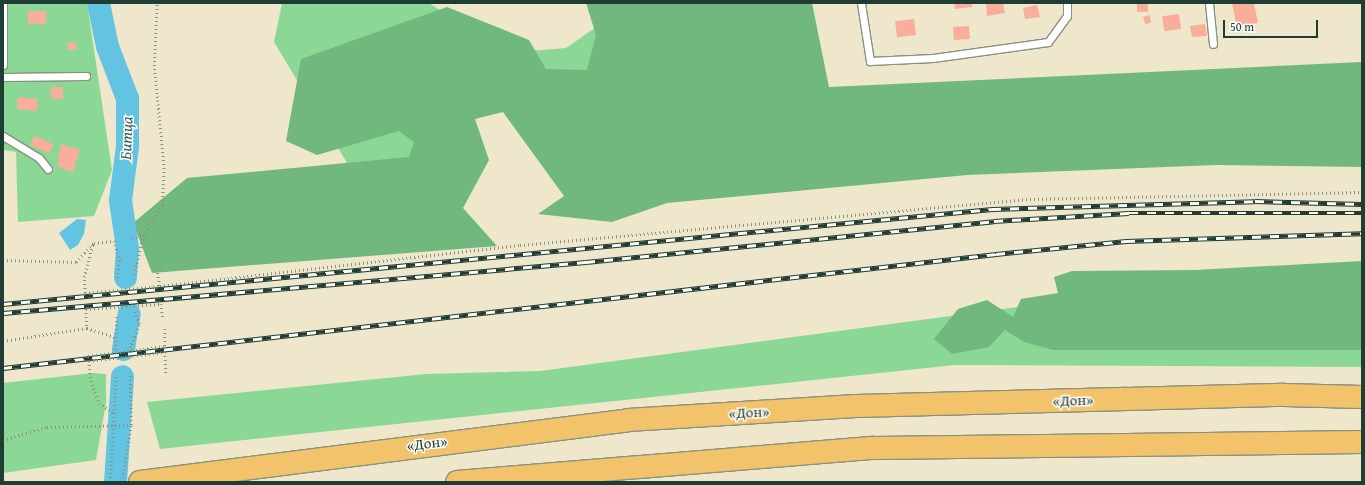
<!DOCTYPE html>
<html>
<head>
<meta charset="utf-8">
<style>
  body { margin:0 }
  #map { position:relative; width:1365px; height:485px; overflow:hidden; background:#efe7cc; font-family:"Gentium Book Plus",serif }
  div>[style] { position:absolute }
  .green>* { inset:0; background:#8bd795 }
  .forest>* { inset:0; background:#70b87e }
  .water>* { inset:0; background:#63c4e1 }
  .river>* { height:23px; margin:-11.5px; padding:0 11.5px; transform-origin:11.5px; border-radius:11.5px; background:#63c4e1 }
  .building>* { inset:0; background:#f9ad9b; transform-origin:0 0 }
  .path>* { height:2.5px; margin-top:-1.25px; transform-origin:0; background:repeating-linear-gradient(90deg,#879280 0 1px,transparent 0 4px) }
  .roads { filter:drop-shadow(1px 0 #879280) drop-shadow(-1px 0 #879280) drop-shadow(0 1px #879280) drop-shadow(0 -1px #879280) }
  .lane>* { height:7px; margin:-3.5px; padding:0 3.5px; transform-origin:3.5px; border-radius:3.5px; background:#fff }
  .highway>* { height:22px; margin:-11px; padding:0 11px; transform-origin:11px; border-radius:11px; background:#f2c36a }
  .rail>* { height:4.5px; margin-top:-2.25px; transform-origin:0; background:repeating-linear-gradient(90deg,#fdfcf7 0 9px,#1f3d34 0 18px); box-sizing:border-box; border-block:1px solid #1f3d34 }
  .path-bridge>* { height:2.5px; margin-top:-1.25px; transform-origin:0; background:repeating-linear-gradient(90deg,#879280 0 1px,transparent 0 4px) }
  span { translate:-50% -50%; white-space:nowrap; text-align:center; line-height:1.15; -webkit-text-stroke:3px #fdfcf7; paint-order:stroke }
  .street-label { font-size:15px; color:#1f3d34 }
  .water-label { font-size:16px; color:#305f5f; font-style:italic }
  .frame { position:absolute; inset:0; border:4px solid #1f3d34; pointer-events:none }
  .scale { position:absolute; left:1223px; top:20px; width:95px; height:18px; box-sizing:border-box; border:2px solid #1f3d34; border-top:0; padding-left:5px; font-size:12px; line-height:14px; white-space:nowrap; color:#1f3d34; -webkit-text-stroke:3px #fdfcf7; paint-order:stroke }
</style>
</head>
<body>
<div id="map">
  <div class="green">
    <div style="clip-path:polygon(3px 3px,87px 3px,112px 170px,94px 216px,18px 222px,16px 152px,3px 150px)"></div>
    <div style="clip-path:polygon(282px 3px,429px 3px,504px 53px,566px 48px,631px 3px,794px 21px,488px 98px,370px 201px,274px 42px)"></div>
    <div style="clip-path:polygon(1114px 294px,1362px 295px,1362px 367px,955px 365px,160px 449px,147px 402px,426px 374px,540px 371px)"></div>
    <div style="clip-path:polygon(93px 373px,106px 374px,106px 403px,96px 460px,3px 473px,3px 383px)"></div>
  </div>
  <div class="forest">
    <div style="clip-path:polygon(586px 3px,812px 3px,829px 87px,1362px 62px,1362px 167px,1216px 165px,967px 175px,667px 203px,612px 222px,538px 214px,564px 196px,503px 112px,475px 119px,489px 160px,463px 208px,497px 246px,152px 273px,133px 223px,187px 178px,409px 157px,414px 142px,399px 131px,317px 155px,286px 141px,301px 59px,447px 7px,529px 40px,546px 69px,587px 70px,596px 35px)"></div>
    <div style="clip-path:polygon(1362px 261px,1362px 350px,1053px 350px,1024px 342px,1005px 330px,989px 347px,952px 354px,934px 339px,958px 309px,987px 300px,1013px 317px,1021px 299px,1058px 293px,1054px 277px,1072px 271px,1195px 270px)"></div>
  </div>
  <div class="water">
    <div style="clip-path:polygon(77px 219px,86px 220px,84px 234px,78px 245px,70px 250px,59px 233px)"></div>
  </div>
  <div class="river">
    <div style="left:98px;top:3px;width:44px;rotate:78.2deg"></div>
    <div style="left:107px;top:46px;width:56px;rotate:69deg"></div>
    <div style="left:127px;top:98px;width:48px;rotate:90deg"></div>
    <div style="left:127px;top:146px;width:54px;rotate:97.4deg"></div>
    <div style="left:120px;top:200px;width:49px;rotate:81.7deg"></div>
    <div style="left:127px;top:248px;width:29px;rotate:94deg"></div>
    <div style="left:123px;top:349px;width:36px;rotate:-81deg"></div>
    <div style="left:115px;top:482px;width:106px;rotate:-86.2deg"></div>
  </div>
  <div class="building">
    <div style="clip-path:polygon(954px 3px,972px 3px,972px 7px,955px 9px)"></div>
    <div style="clip-path:polygon(986px 3px,1003px 3px,1005px 13px,987px 16px)"></div>
    <div style="clip-path:polygon(1232px 3px,1254px 3px,1258px 23px,1237px 27px)"></div>
    <div style="left:1137px;top:4px;width:11px;height:8px"></div>
    <div style="clip-path:polygon(1037px 5px,1040px 17px,1025px 19px,1023px 8px)"></div>
    <div style="left:28px;top:11px;width:18px;height:13px"></div>
    <div style="left:1179px;top:14px;width:15px;height:17px;rotate:82deg"></div>
    <div style="clip-path:polygon(1150px 15px,1151px 23px,1145px 24px,1143px 17px)"></div>
    <div style="left:914px;top:19px;width:16px;height:19px;rotate:83deg"></div>
    <div style="clip-path:polygon(1205px 24px,1207px 36px,1192px 37px,1190px 26px)"></div>
    <div style="left:969px;top:26px;width:13px;height:16px;rotate:86deg"></div>
    <div style="left:76px;top:42px;width:7px;height:9px;rotate:82deg"></div>
    <div style="left:51px;top:87px;width:12px;height:12px"></div>
    <div style="left:18px;top:97px;width:20px;height:12px;rotate:6deg"></div>
    <div style="left:34px;top:136px;width:21px;height:10px;rotate:23deg"></div>
    <div style="clip-path:polygon(61px 144px,80px 150px,73px 172px,57px 166px)"></div>
  </div>
  <div class="path">
    <div style="left:132px;top:238px;width:11px;rotate:-10deg"></div>
    <div style="left:3px;top:260px;width:73px;rotate:1.6deg"></div>
    <div style="left:76px;top:262px;width:26px;rotate:-47deg"></div>
    <div style="left:94px;top:243px;width:20px;rotate:-6deg"></div>
    <div style="left:114px;top:241px;width:21px;rotate:73deg"></div>
    <div style="left:120px;top:261px;width:17px;rotate:100deg"></div>
    <div style="left:157px;top:269px;width:17px;rotate:80deg"></div>
    <div style="left:160px;top:286px;width:362px;rotate:-6.5deg"></div>
    <div style="left:520px;top:245px;width:512px;rotate:-5.15deg"></div>
    <div style="left:1030px;top:199px;width:332px;rotate:-1.2deg"></div>
    <div style="left:134px;top:275px;width:40px;rotate:-77deg"></div>
    <div style="left:143px;top:236px;width:36px;rotate:-58deg"></div>
    <div style="left:162px;top:205px;width:36px;rotate:-87deg"></div>
    <div style="left:164px;top:169px;width:103px;rotate:-95.5deg"></div>
    <div style="left:154px;top:66px;width:63px;rotate:-87.3deg"></div>
    <div style="left:85px;top:293px;width:16px;rotate:-94deg"></div>
    <div style="left:84px;top:277px;width:34px;rotate:-75deg"></div>
    <div style="left:161px;top:304px;width:15px;rotate:82deg"></div>
    <div style="left:86px;top:309px;width:19px;rotate:87deg"></div>
    <div style="left:165px;top:329px;width:17px;rotate:90deg"></div>
    <div style="left:3px;top:341px;width:85px;rotate:-8.8deg"></div>
    <div style="left:87px;top:328px;width:29px;rotate:18deg"></div>
    <div style="left:130px;top:348px;width:26px;rotate:-69deg"></div>
    <div style="left:139px;top:324px;width:13px;rotate:-108deg"></div>
    <div style="left:115px;top:350px;width:35px;rotate:-87deg"></div>
    <div style="left:165px;top:352px;width:22px;rotate:87deg"></div>
    <div style="left:89px;top:361px;width:20px;rotate:84deg"></div>
    <div style="left:91px;top:381px;width:23px;rotate:70deg"></div>
    <div style="left:99px;top:403px;width:18px;rotate:34deg"></div>
    <div style="left:3px;top:440px;width:46px;rotate:-16.5deg"></div>
    <div style="left:47px;top:427px;width:84px;rotate:-1.4deg"></div>
    <div style="left:110px;top:482px;width:106px;rotate:-86.8deg"></div>
    <div style="left:122px;top:482px;width:58px;rotate:-81deg"></div>
    <div style="left:131px;top:425px;width:51px;rotate:-91.1deg"></div>
  </div>
  <div class="roads">
    <div class="lane">
      <div style="left:861px;top:3px;width:59px;rotate:81.2deg"></div>
      <div style="left:870px;top:61px;width:63px;rotate:-2.7deg"></div>
      <div style="left:933px;top:58px;width:116px;rotate:-7.9deg"></div>
      <div style="left:1048px;top:42px;width:32px;rotate:-54deg"></div>
      <div style="left:1067px;top:16px;width:13px;rotate:-90deg"></div>
      <div style="left:1209px;top:3px;width:41px;rotate:84.4deg"></div>
      <div style="left:3px;top:65px;width:62px;rotate:-90deg"></div>
      <div style="left:3px;top:77px;width:83px;rotate:-0.7deg"></div>
      <div style="left:3px;top:136px;width:42px;rotate:31.4deg"></div>
      <div style="left:39px;top:158px;width:14px;rotate:51deg"></div>
    </div>
    <div class="highway">
      <div style="left:140px;top:482px;width:492px;rotate:-7.2deg"></div>
      <div style="left:628px;top:420px;width:228px;rotate:-3.5deg"></div>
      <div style="left:856px;top:406px;width:428px;rotate:-1.5deg"></div>
      <div style="left:1284px;top:395px;width:78px;rotate:1.5deg"></div>
      <div style="left:457px;top:482px;width:418px;rotate:-4.7deg"></div>
      <div style="left:874px;top:448px;width:488px;rotate:-0.7deg"></div>
    </div>
  </div>
  <div class="rail">
    <div style="left:3px;top:304px;width:994px;rotate:-5.49deg"></div>
    <div style="left:992px;top:209px;width:263px;rotate:-1.7deg"></div>
    <div style="left:1255px;top:201px;width:107px;rotate:1.6deg"></div>
    <div style="left:3px;top:313px;width:585px;rotate:-5deg"></div>
    <div style="left:586px;top:262px;width:410px;rotate:-5.7deg"></div>
    <div style="left:994px;top:221px;width:135px;rotate:-3.4deg"></div>
    <div style="left:1129px;top:213px;width:233px"></div>
    <div style="left:3px;top:368px;width:1000px;rotate:-6.55deg"></div>
    <div style="left:996px;top:254px;width:131px;rotate:-5.7deg"></div>
    <div style="left:1126px;top:241px;width:236px;rotate:-1.9deg"></div>
  </div>
  <div class="path-bridge">
    <div style="left:85px;top:293px;width:75px;rotate:-5.3deg"></div>
    <div style="left:86px;top:309px;width:75px;rotate:-3.8deg"></div>
    <div style="left:88px;top:356px;width:78px;rotate:-7.4deg"></div>
    <div style="left:89px;top:361px;width:77px;rotate:-6.8deg"></div>
  </div>
  <div class="street-label">
    <span style="left:1073px;top:400px;rotate:-2deg">«Дон»</span>
    <span style="left:749px;top:412px;rotate:-3deg">«Дон»</span>
    <span style="left:427px;top:443px;rotate:-7deg">«Дон»</span>
  </div>
  <div class="water-label">
    <span style="left:126px;top:138px;rotate:-88deg">Битца</span>
  </div>
  <div class="frame"></div>
  <div class="scale">50 m</div>
</div>
</body>
</html>
